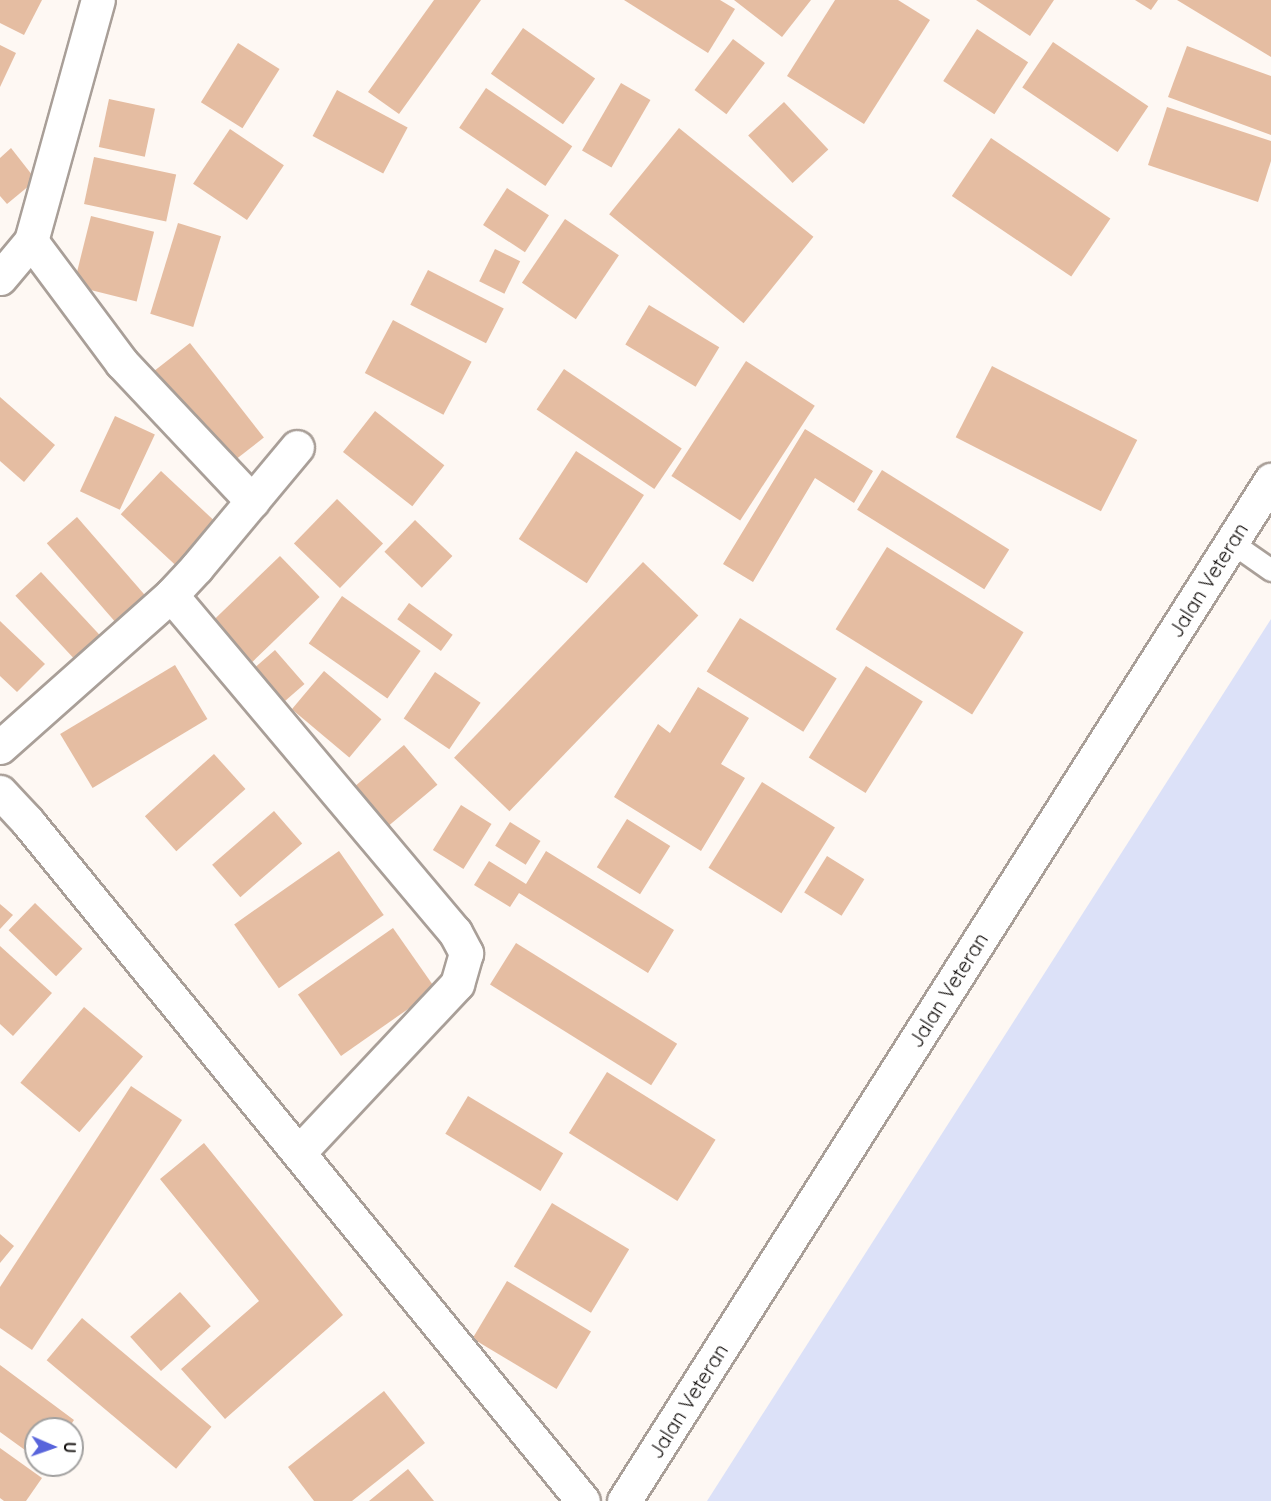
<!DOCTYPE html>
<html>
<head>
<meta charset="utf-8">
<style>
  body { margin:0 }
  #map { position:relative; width:1271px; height:1501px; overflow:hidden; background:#fef8f3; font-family:Quicksand,sans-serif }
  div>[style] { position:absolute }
  .green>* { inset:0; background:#dce1f8 }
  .building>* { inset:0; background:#e5bda2; transform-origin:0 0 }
  .roads { filter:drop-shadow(2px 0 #a99f98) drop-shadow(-2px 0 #a99f98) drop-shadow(0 2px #a99f98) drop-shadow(0 -2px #a99f98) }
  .lane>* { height:21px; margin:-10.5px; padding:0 10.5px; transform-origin:10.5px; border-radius:10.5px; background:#fff }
  .street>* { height:33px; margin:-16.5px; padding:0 16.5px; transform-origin:16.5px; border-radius:16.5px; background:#fff }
  .secondary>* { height:33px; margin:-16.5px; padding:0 16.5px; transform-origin:16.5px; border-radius:16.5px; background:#fff }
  span { translate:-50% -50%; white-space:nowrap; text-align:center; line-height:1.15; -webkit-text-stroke:5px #fff; paint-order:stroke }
  .street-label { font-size:20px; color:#15110f }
  .north { position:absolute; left:24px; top:1417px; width:60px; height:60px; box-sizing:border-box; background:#fff; border:2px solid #a1a09f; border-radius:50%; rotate:92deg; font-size:16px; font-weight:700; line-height:24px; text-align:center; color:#15110f }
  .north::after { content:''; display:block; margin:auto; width:21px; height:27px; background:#5864db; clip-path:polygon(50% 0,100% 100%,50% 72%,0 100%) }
</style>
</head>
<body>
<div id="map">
  <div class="green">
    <div style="clip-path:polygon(1271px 619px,1271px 1501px,707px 1501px)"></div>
  </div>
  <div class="building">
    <div style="clip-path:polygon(0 0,42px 0,24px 35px,0 23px)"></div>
    <div style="clip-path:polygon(434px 0,481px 0,399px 114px,368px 92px)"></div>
    <div style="clip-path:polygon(624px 0,720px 0,735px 9px,708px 53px)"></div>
    <div style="clip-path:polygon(734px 0,811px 0,782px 37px)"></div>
    <div style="clip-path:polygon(835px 0,898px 0,930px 20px,864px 124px,787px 76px)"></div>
    <div style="clip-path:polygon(976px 0,1054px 0,1030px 36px)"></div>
    <div style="clip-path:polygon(1135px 0,1158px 0,1151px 10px)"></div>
    <div style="clip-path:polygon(1177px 0,1271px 0,1271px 57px)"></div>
    <div style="left:523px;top:28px;width:88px;height:56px;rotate:35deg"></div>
    <div style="left:977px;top:29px;width:61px;height:62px;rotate:33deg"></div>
    <div style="left:733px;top:39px;width:40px;height:64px;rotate:37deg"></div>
    <div style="left:1053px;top:42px;width:115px;height:55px;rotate:34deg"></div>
    <div style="left:238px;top:43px;width:49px;height:70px;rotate:32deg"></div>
    <div style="clip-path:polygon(0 45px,16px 53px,0 87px)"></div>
    <div style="clip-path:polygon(1187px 46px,1271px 76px,1271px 135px,1168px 97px)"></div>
    <div style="left:621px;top:83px;width:34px;height:78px;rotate:30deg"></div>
    <div style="left:486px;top:88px;width:104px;height:48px;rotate:34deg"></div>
    <div style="left:337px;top:90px;width:80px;height:52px;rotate:28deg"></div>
    <div style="left:109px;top:99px;width:47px;height:49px;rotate:12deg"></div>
    <div style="left:784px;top:102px;width:65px;height:49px;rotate:47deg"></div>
    <div style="clip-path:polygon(1167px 107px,1271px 141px,1271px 161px,1258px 202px,1148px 165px)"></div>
    <div style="left:679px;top:128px;width:173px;height:111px;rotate:39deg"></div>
    <div style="left:230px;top:129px;width:65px;height:66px;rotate:34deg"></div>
    <div style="left:991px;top:138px;width:144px;height:70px;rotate:34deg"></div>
    <div style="clip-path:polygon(11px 148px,36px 180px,7px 204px,0 196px,0 158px)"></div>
    <div style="left:94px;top:157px;width:84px;height:48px;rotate:12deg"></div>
    <div style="left:507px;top:188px;width:50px;height:44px;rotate:33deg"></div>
    <div style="left:91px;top:216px;width:65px;height:72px;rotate:14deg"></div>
    <div style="left:565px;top:219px;width:65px;height:77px;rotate:34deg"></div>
    <div style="left:178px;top:223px;width:45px;height:95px;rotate:17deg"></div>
    <div style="left:495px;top:249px;width:28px;height:36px;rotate:26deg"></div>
    <div style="left:428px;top:270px;width:85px;height:39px;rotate:27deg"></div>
    <div style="left:649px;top:305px;width:82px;height:46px;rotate:31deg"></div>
    <div style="left:393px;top:320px;width:89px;height:60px;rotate:28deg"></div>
    <div style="left:190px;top:343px;width:120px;height:48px;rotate:52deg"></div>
    <div style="left:746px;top:361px;width:82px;height:137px;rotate:33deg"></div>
    <div style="left:992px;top:366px;width:163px;height:80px;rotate:27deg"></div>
    <div style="left:564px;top:369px;width:142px;height:49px;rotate:34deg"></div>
    <div style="clip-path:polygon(0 397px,55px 445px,24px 482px,0 461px)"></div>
    <div style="left:375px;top:411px;width:88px;height:52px;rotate:38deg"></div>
    <div style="left:115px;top:416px;width:44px;height:83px;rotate:25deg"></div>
    <div style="clip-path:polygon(805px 429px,873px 471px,854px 503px,815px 478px,753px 582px,723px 564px)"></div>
    <div style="left:576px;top:451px;width:81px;height:105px;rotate:33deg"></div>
    <div style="left:882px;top:470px;width:150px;height:47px;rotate:32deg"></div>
    <div style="left:161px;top:471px;width:82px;height:59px;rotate:43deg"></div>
    <div style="left:337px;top:499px;width:64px;height:62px;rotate:44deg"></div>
    <div style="left:77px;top:517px;width:110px;height:40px;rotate:49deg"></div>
    <div style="left:415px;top:520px;width:52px;height:44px;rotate:44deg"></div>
    <div style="left:887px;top:547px;width:161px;height:97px;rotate:32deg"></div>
    <div style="left:280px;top:556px;width:57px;height:94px;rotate:46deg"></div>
    <div style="left:643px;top:562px;width:77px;height:272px;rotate:44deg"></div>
    <div style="left:41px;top:572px;width:96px;height:35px;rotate:47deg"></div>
    <div style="left:342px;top:596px;width:96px;height:58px;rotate:35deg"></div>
    <div style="left:409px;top:603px;width:54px;height:20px;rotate:36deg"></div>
    <div style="left:740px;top:618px;width:114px;height:63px;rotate:32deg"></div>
    <div style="clip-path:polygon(0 621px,45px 664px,17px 692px,0 676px)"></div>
    <div style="left:275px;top:650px;width:45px;height:38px;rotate:49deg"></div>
    <div style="left:175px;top:665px;width:63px;height:134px;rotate:59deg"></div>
    <div style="left:866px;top:666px;width:67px;height:108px;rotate:32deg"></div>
    <div style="left:324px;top:671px;width:75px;height:50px;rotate:40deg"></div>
    <div style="left:435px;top:672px;width:55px;height:56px;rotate:34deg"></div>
    <div style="clip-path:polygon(698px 687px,749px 718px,721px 764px,745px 778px,701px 851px,614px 797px,658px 724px,670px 733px)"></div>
    <div style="left:404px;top:745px;width:52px;height:71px;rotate:50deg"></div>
    <div style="left:214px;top:754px;width:47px;height:93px;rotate:48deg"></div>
    <div style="left:762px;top:782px;width:86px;height:101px;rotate:32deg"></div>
    <div style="left:461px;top:805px;width:36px;height:53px;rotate:32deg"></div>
    <div style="left:274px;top:811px;width:43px;height:82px;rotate:49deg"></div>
    <div style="left:627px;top:819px;width:51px;height:57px;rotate:32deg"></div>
    <div style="left:510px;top:822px;width:36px;height:28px;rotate:32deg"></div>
    <div style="left:339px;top:851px;width:78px;height:128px;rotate:55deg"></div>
    <div style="clip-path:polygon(546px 851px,674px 930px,648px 973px,519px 893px,510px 907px,474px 885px,489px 861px,526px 884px)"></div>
    <div style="left:827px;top:856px;width:44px;height:43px;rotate:32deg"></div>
    <div style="left:35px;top:903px;width:66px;height:38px;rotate:44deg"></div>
    <div style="clip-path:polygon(0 904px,13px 915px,0 929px)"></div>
    <div style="left:393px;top:928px;width:75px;height:116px;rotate:55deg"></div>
    <div style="left:516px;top:943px;width:190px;height:49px;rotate:32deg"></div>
    <div style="clip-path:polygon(0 946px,52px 993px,13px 1036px,0 1024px)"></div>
    <div style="left:84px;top:1007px;width:77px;height:99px;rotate:40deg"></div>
    <div style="left:607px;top:1072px;width:128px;height:72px;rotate:32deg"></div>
    <div style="clip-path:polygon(131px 1086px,182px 1120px,32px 1350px,0 1328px,0 1287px)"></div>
    <div style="left:468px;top:1096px;width:111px;height:44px;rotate:31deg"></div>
    <div style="clip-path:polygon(204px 1143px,343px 1315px,225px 1419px,181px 1369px,259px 1301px,160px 1179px)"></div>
    <div style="left:552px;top:1203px;width:90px;height:74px;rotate:31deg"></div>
    <div style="clip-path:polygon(0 1234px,14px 1246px,0 1263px)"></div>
    <div style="left:507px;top:1281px;width:98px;height:67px;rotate:31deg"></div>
    <div style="left:180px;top:1292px;width:46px;height:67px;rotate:48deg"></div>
    <div style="left:82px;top:1318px;width:169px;height:55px;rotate:40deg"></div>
    <div style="clip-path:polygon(0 1365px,74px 1420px,68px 1429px,36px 1429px,36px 1458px,0 1432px)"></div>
    <div style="clip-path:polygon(384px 1391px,425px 1443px,352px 1501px,314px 1501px,288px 1467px)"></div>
    <div style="clip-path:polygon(0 1448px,42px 1478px,26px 1501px,4px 1501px,0 1498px)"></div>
    <div style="clip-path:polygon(408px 1469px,434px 1501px,369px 1501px)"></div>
  </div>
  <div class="roads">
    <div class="lane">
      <div style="left:1231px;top:542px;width:49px;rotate:35deg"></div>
    </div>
    <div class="street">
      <div style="left:31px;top:241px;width:152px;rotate:53.3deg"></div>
      <div style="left:122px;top:363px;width:190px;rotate:46.7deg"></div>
      <div style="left:0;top:278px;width:48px;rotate:-50deg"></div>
      <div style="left:31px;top:241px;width:250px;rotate:-74.5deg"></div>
      <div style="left:171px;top:595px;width:441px;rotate:49.9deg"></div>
      <div style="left:455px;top:932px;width:24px;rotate:62deg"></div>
      <div style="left:466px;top:953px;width:32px;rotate:106deg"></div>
      <div style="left:457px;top:984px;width:231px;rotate:133.2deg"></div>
      <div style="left:0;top:747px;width:229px;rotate:-41.6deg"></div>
      <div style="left:171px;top:595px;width:38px;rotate:-47deg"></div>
      <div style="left:197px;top:567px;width:156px;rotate:-50.2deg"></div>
      <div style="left:0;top:792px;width:40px;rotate:47deg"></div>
      <div style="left:27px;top:821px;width:878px;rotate:50.73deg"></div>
    </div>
    <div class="secondary">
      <div style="left:624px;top:1501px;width:1209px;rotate:-57.64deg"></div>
    </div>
  </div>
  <div class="street-label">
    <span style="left:1208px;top:580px;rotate:-58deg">Jalan Veteran</span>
    <span style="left:948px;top:990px;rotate:-58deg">Jalan Veteran</span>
    <span style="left:688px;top:1401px;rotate:-58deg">Jalan Veteran</span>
  </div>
  <div class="north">U</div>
</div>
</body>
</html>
